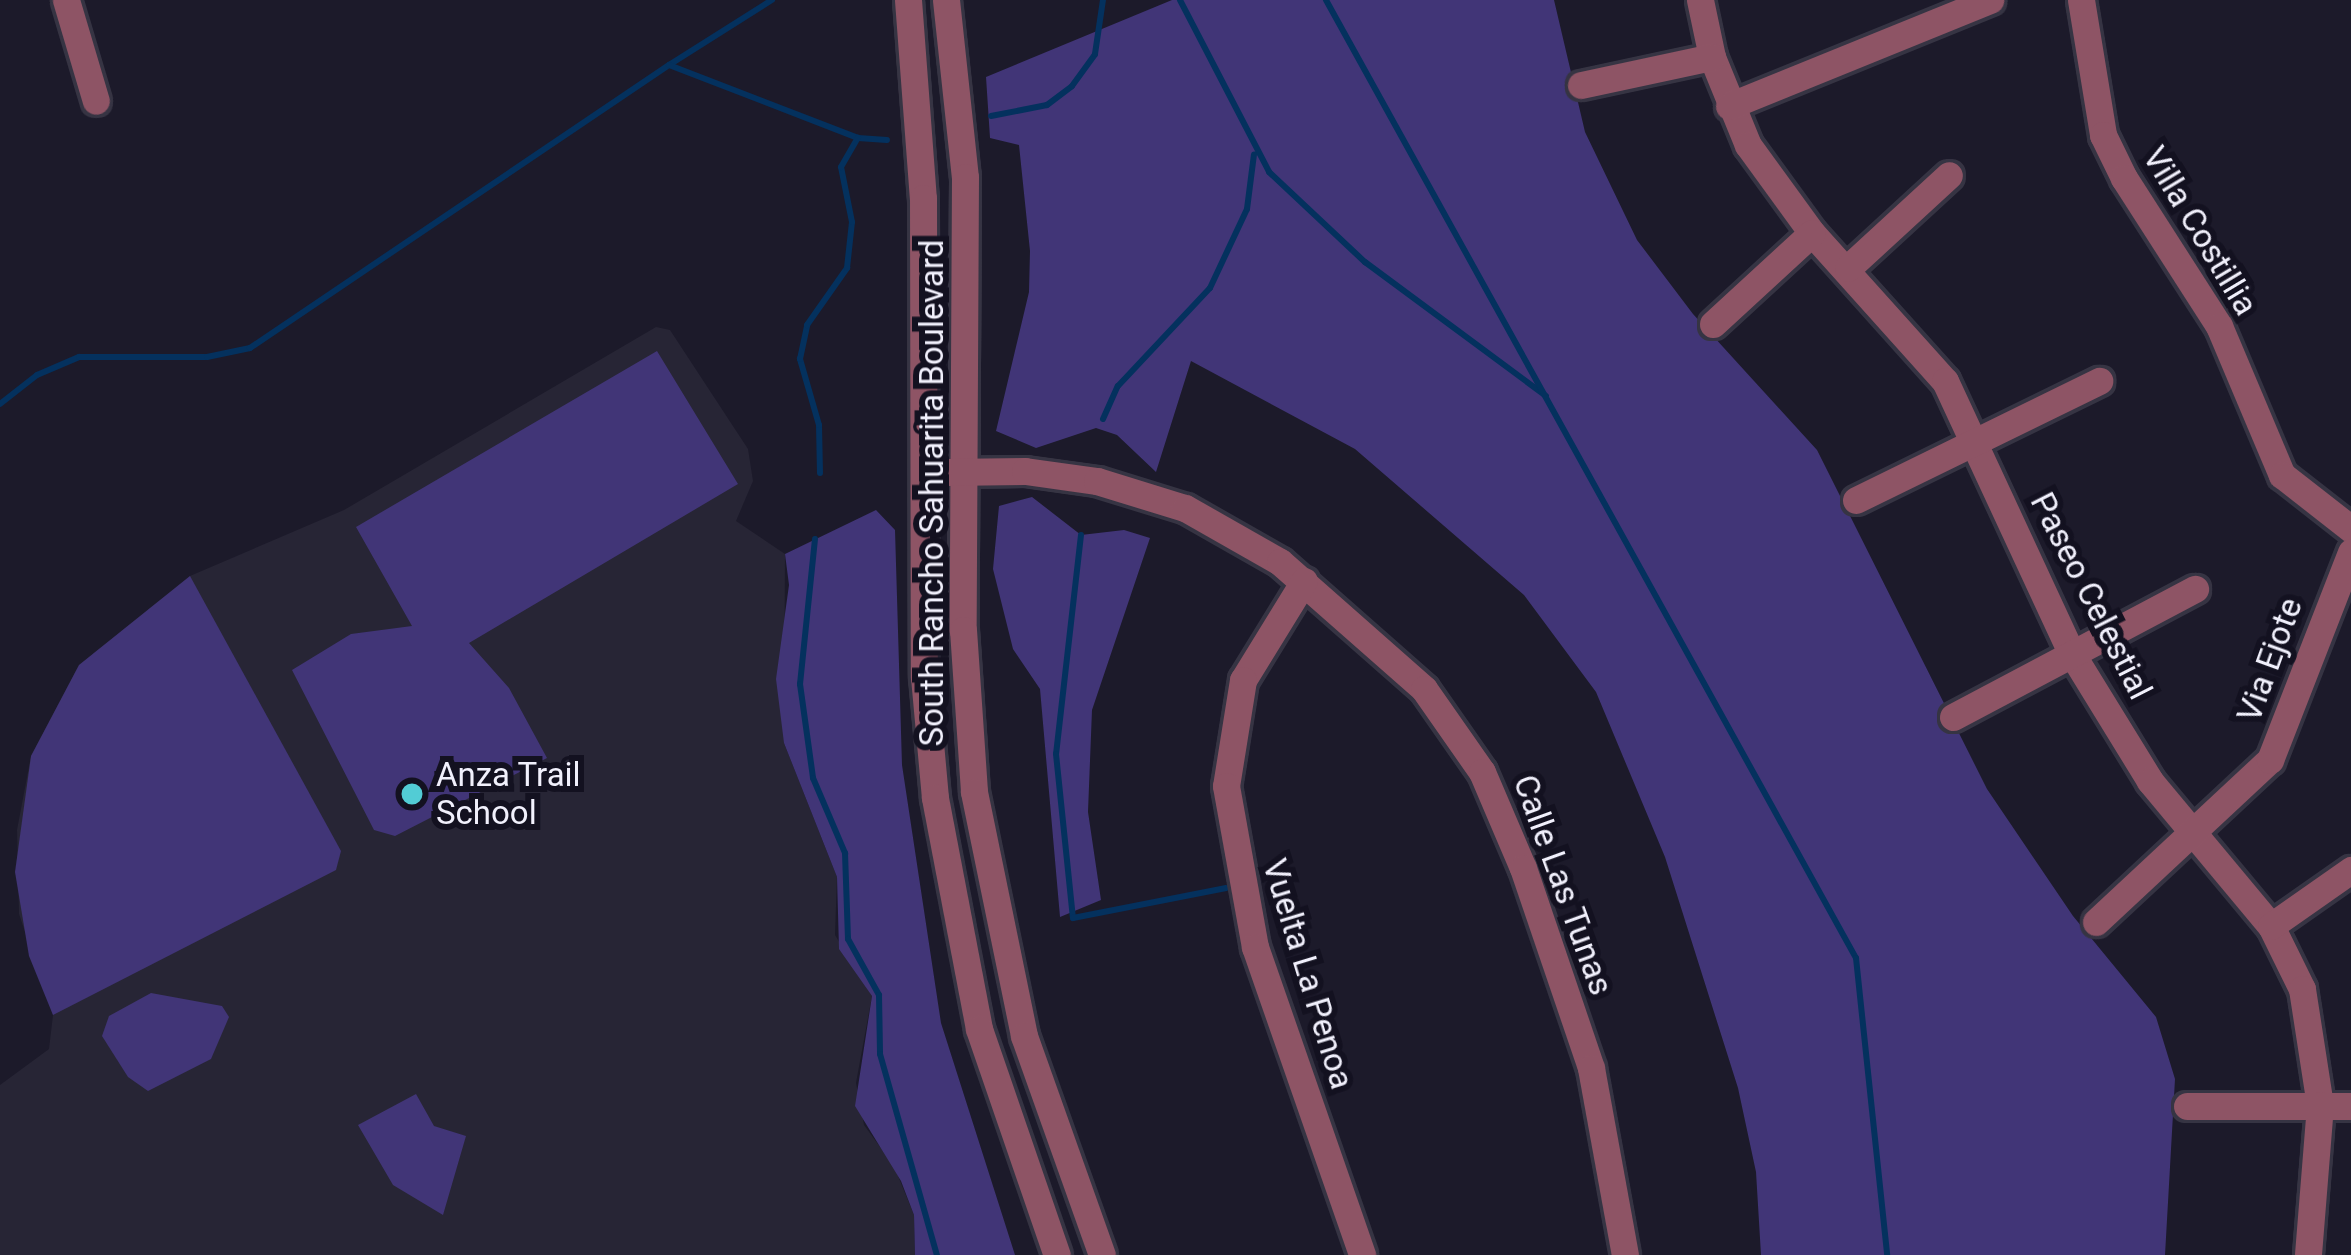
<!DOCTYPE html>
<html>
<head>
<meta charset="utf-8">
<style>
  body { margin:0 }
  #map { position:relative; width:2351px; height:1255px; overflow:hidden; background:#1c1a2a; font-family:Roboto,sans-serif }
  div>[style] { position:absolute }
  .education>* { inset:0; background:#272535 }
  .green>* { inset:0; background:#413577 }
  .stream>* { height:6px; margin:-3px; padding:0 3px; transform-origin:3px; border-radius:3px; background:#04315e }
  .roads { filter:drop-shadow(3px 0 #363443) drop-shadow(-3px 0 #363443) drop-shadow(0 3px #363443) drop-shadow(0 -3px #363443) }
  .minor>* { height:27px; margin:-13.5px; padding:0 13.5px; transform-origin:13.5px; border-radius:13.5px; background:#8e5465 }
  .dots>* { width:33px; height:33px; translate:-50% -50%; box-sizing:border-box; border:6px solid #131120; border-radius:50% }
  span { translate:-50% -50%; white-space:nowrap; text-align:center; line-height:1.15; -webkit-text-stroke:12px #131120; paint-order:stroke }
  .street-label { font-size:33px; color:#f1f0fc }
  .poi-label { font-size:33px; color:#f1f0fc }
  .left { translate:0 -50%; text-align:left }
</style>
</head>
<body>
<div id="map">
  <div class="education">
    <div style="clip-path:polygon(656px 327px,670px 330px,748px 449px,753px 481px,736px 521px,785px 554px,784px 743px,837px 877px,835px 935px,872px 996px,856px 1083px,864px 1125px,894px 1166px,914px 1215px,915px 1255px,0 1255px,0 1085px,49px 1049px,53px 1015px,19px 914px,17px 830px,31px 756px,79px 665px,190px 576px,344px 510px)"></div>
  </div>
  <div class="green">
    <div style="clip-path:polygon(1172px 0,1554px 0,1585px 132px,1637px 240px,1693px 314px,1817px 450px,1987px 789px,2073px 916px,2156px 1017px,2175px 1079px,2165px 1255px,1761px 1255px,1756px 1172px,1738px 1088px,1665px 857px,1596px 692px,1524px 595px,1355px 449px,1191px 361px,1156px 472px,1117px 435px,1096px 428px,1036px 448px,996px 431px,1029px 292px,1030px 251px,1019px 145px,990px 138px,986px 77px)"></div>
    <div style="clip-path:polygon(657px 351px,738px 484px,469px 643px,509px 688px,547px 758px,395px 836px,374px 830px,292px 670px,351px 634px,412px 626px,356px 527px)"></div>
    <div style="clip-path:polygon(1032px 497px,1081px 535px,1124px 530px,1150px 538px,1092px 710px,1088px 812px,1101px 900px,1060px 917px,1040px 689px,1013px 649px,993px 569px,999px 506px)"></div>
    <div style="clip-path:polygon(876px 510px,895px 530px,902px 765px,941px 1023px,1015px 1255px,915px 1255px,914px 1215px,901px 1181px,855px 1106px,872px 996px,839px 949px,837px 877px,784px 743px,776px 679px,789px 585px,785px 554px)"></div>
    <div style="clip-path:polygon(190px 576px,341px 851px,336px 870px,53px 1015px,29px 956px,15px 872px,31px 756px,79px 665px)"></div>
    <div style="clip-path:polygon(151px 993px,222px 1006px,229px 1017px,211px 1059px,148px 1091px,128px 1077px,102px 1036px,109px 1016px)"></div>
    <div style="clip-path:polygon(416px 1094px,434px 1126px,466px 1136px,443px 1215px,393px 1185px,358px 1125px)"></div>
  </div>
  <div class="stream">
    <div style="left:1180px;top:0;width:194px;rotate:62.6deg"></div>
    <div style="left:1269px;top:172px;width:132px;rotate:43.2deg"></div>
    <div style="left:1365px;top:262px;width:225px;rotate:36.5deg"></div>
    <div style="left:1326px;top:0;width:1095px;rotate:61.05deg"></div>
    <div style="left:1856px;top:958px;width:299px;rotate:84deg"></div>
    <div style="left:669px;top:65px;width:122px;rotate:-32.3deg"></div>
    <div style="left:991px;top:116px;width:57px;rotate:-11.1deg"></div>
    <div style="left:1047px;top:105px;width:31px;rotate:-37deg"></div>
    <div style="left:1072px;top:86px;width:39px;rotate:-54deg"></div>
    <div style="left:1095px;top:54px;width:55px;rotate:-81.6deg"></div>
    <div style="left:0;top:404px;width:47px;rotate:-38.1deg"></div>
    <div style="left:37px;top:375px;width:46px;rotate:-23.2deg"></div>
    <div style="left:79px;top:357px;width:128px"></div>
    <div style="left:207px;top:357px;width:44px;rotate:-11.8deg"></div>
    <div style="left:250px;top:348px;width:506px;rotate:-34.04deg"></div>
    <div style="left:669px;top:65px;width:203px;rotate:21.1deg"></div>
    <div style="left:858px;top:138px;width:29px;rotate:4deg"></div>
    <div style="left:1103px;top:419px;width:36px;rotate:-66deg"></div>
    <div style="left:1118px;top:386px;width:134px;rotate:-46.8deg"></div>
    <div style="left:1210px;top:288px;width:87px;rotate:-64.9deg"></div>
    <div style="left:1247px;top:209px;width:55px;rotate:-82.7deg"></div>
    <div style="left:820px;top:473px;width:48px;rotate:-91.2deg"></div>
    <div style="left:819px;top:425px;width:69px;rotate:-106.1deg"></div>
    <div style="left:800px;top:359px;width:35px;rotate:-78deg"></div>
    <div style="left:807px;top:325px;width:70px;rotate:-54.9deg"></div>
    <div style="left:847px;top:268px;width:46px;rotate:-83.8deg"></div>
    <div style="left:852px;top:222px;width:56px;rotate:-101.3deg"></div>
    <div style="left:841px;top:167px;width:34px;rotate:-60deg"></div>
    <div style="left:1081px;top:535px;width:220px;rotate:96.5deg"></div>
    <div style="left:1056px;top:754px;width:165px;rotate:84.1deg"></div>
    <div style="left:1073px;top:918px;width:156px;rotate:-11.1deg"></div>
    <div style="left:815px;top:539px;width:146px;rotate:95.9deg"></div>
    <div style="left:800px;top:684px;width:95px;rotate:82.1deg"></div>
    <div style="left:813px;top:778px;width:82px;rotate:66.9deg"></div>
    <div style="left:845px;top:853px;width:86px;rotate:88deg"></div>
    <div style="left:848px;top:939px;width:64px;rotate:61deg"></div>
    <div style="left:879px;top:995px;width:59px;rotate:89deg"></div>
    <div style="left:880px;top:1054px;width:209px;rotate:74.2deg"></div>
  </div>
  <div class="roads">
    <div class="minor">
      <div style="left:66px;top:0;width:105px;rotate:73.5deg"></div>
      <div style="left:908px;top:0;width:199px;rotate:85.7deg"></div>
      <div style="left:923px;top:198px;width:479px;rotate:89.9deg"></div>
      <div style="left:924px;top:677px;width:121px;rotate:84.8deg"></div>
      <div style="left:935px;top:798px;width:235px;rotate:79.2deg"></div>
      <div style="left:979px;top:1029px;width:239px;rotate:71deg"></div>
      <div style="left:946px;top:0;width:178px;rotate:83.9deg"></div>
      <div style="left:965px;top:177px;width:453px;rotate:90.3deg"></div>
      <div style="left:963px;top:630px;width:162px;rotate:86.1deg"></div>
      <div style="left:974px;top:792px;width:249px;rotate:78.4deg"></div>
      <div style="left:1024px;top:1036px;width:232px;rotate:70.4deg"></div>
      <div style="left:1700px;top:0;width:58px;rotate:78.1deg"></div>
      <div style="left:1712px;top:57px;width:95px;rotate:67.8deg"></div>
      <div style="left:1748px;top:145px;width:109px;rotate:54deg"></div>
      <div style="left:1812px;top:233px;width:199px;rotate:48.1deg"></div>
      <div style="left:1945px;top:381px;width:301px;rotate:65.1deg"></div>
      <div style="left:2072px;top:654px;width:149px;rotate:58.4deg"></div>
      <div style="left:2150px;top:781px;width:189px;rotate:50.2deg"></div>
      <div style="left:2271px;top:926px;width:70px;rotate:63.8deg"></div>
      <div style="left:2302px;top:989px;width:117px;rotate:81.2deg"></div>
      <div style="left:2320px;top:1105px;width:150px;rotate:94.6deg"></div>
      <div style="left:2081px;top:0;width:137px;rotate:80.7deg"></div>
      <div style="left:2103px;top:135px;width:48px;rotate:64deg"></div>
      <div style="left:2124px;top:178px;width:176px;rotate:57.3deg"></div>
      <div style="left:2219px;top:326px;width:162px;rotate:67.1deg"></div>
      <div style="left:2282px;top:475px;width:88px;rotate:38deg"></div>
      <div style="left:1581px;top:85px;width:134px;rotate:-12.1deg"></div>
      <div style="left:1729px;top:106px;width:282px;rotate:-22.1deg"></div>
      <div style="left:1848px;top:268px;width:137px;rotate:-42.6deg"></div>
      <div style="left:1713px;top:324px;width:134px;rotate:-42.6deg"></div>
      <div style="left:945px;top:472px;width:80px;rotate:-0.7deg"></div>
      <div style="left:1025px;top:471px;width:73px;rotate:7.9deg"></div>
      <div style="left:1097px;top:481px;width:92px;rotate:17.1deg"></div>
      <div style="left:1185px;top:508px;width:109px;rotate:29.6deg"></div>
      <div style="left:1280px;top:562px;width:192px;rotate:41.4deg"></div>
      <div style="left:1424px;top:689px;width:101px;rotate:55.1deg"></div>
      <div style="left:1482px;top:772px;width:104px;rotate:66.9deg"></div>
      <div style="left:1523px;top:868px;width:211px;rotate:71.2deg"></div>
      <div style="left:1591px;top:1068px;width:190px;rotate:79.7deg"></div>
      <div style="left:1856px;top:500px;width:271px;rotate:-26.1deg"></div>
      <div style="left:1304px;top:581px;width:116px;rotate:121.6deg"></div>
      <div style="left:1243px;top:680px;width:107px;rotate:99.1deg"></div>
      <div style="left:1226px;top:786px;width:164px;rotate:79.8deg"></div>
      <div style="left:1255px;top:947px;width:326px;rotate:70.8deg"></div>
      <div style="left:1953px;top:717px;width:274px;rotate:-27.9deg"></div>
      <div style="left:2096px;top:922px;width:238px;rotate:-43deg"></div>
      <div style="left:2270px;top:760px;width:223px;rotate:-68.7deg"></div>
      <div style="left:2271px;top:926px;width:98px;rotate:-35deg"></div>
      <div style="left:2187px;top:1106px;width:164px"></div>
    </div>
  </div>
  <div class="dots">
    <div style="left:412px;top:794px;background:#52ccd5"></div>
  </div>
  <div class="street-label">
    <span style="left:2200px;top:231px;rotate:59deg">Villa Costillia</span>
    <span style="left:932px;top:493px;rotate:-90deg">South Rancho Sahuarita Boulevard</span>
    <span style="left:2091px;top:596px;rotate:63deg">Paseo Celestial</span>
    <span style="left:2270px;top:660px;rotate:-70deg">Via Ejote</span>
    <span style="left:1563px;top:885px;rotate:70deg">Calle Las Tunas</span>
    <span style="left:1308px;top:974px;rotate:73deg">Vuelta La Penoa</span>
  </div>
  <div class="poi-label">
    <span class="left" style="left:436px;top:794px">Anza Trail<br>School</span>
  </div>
</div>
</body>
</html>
